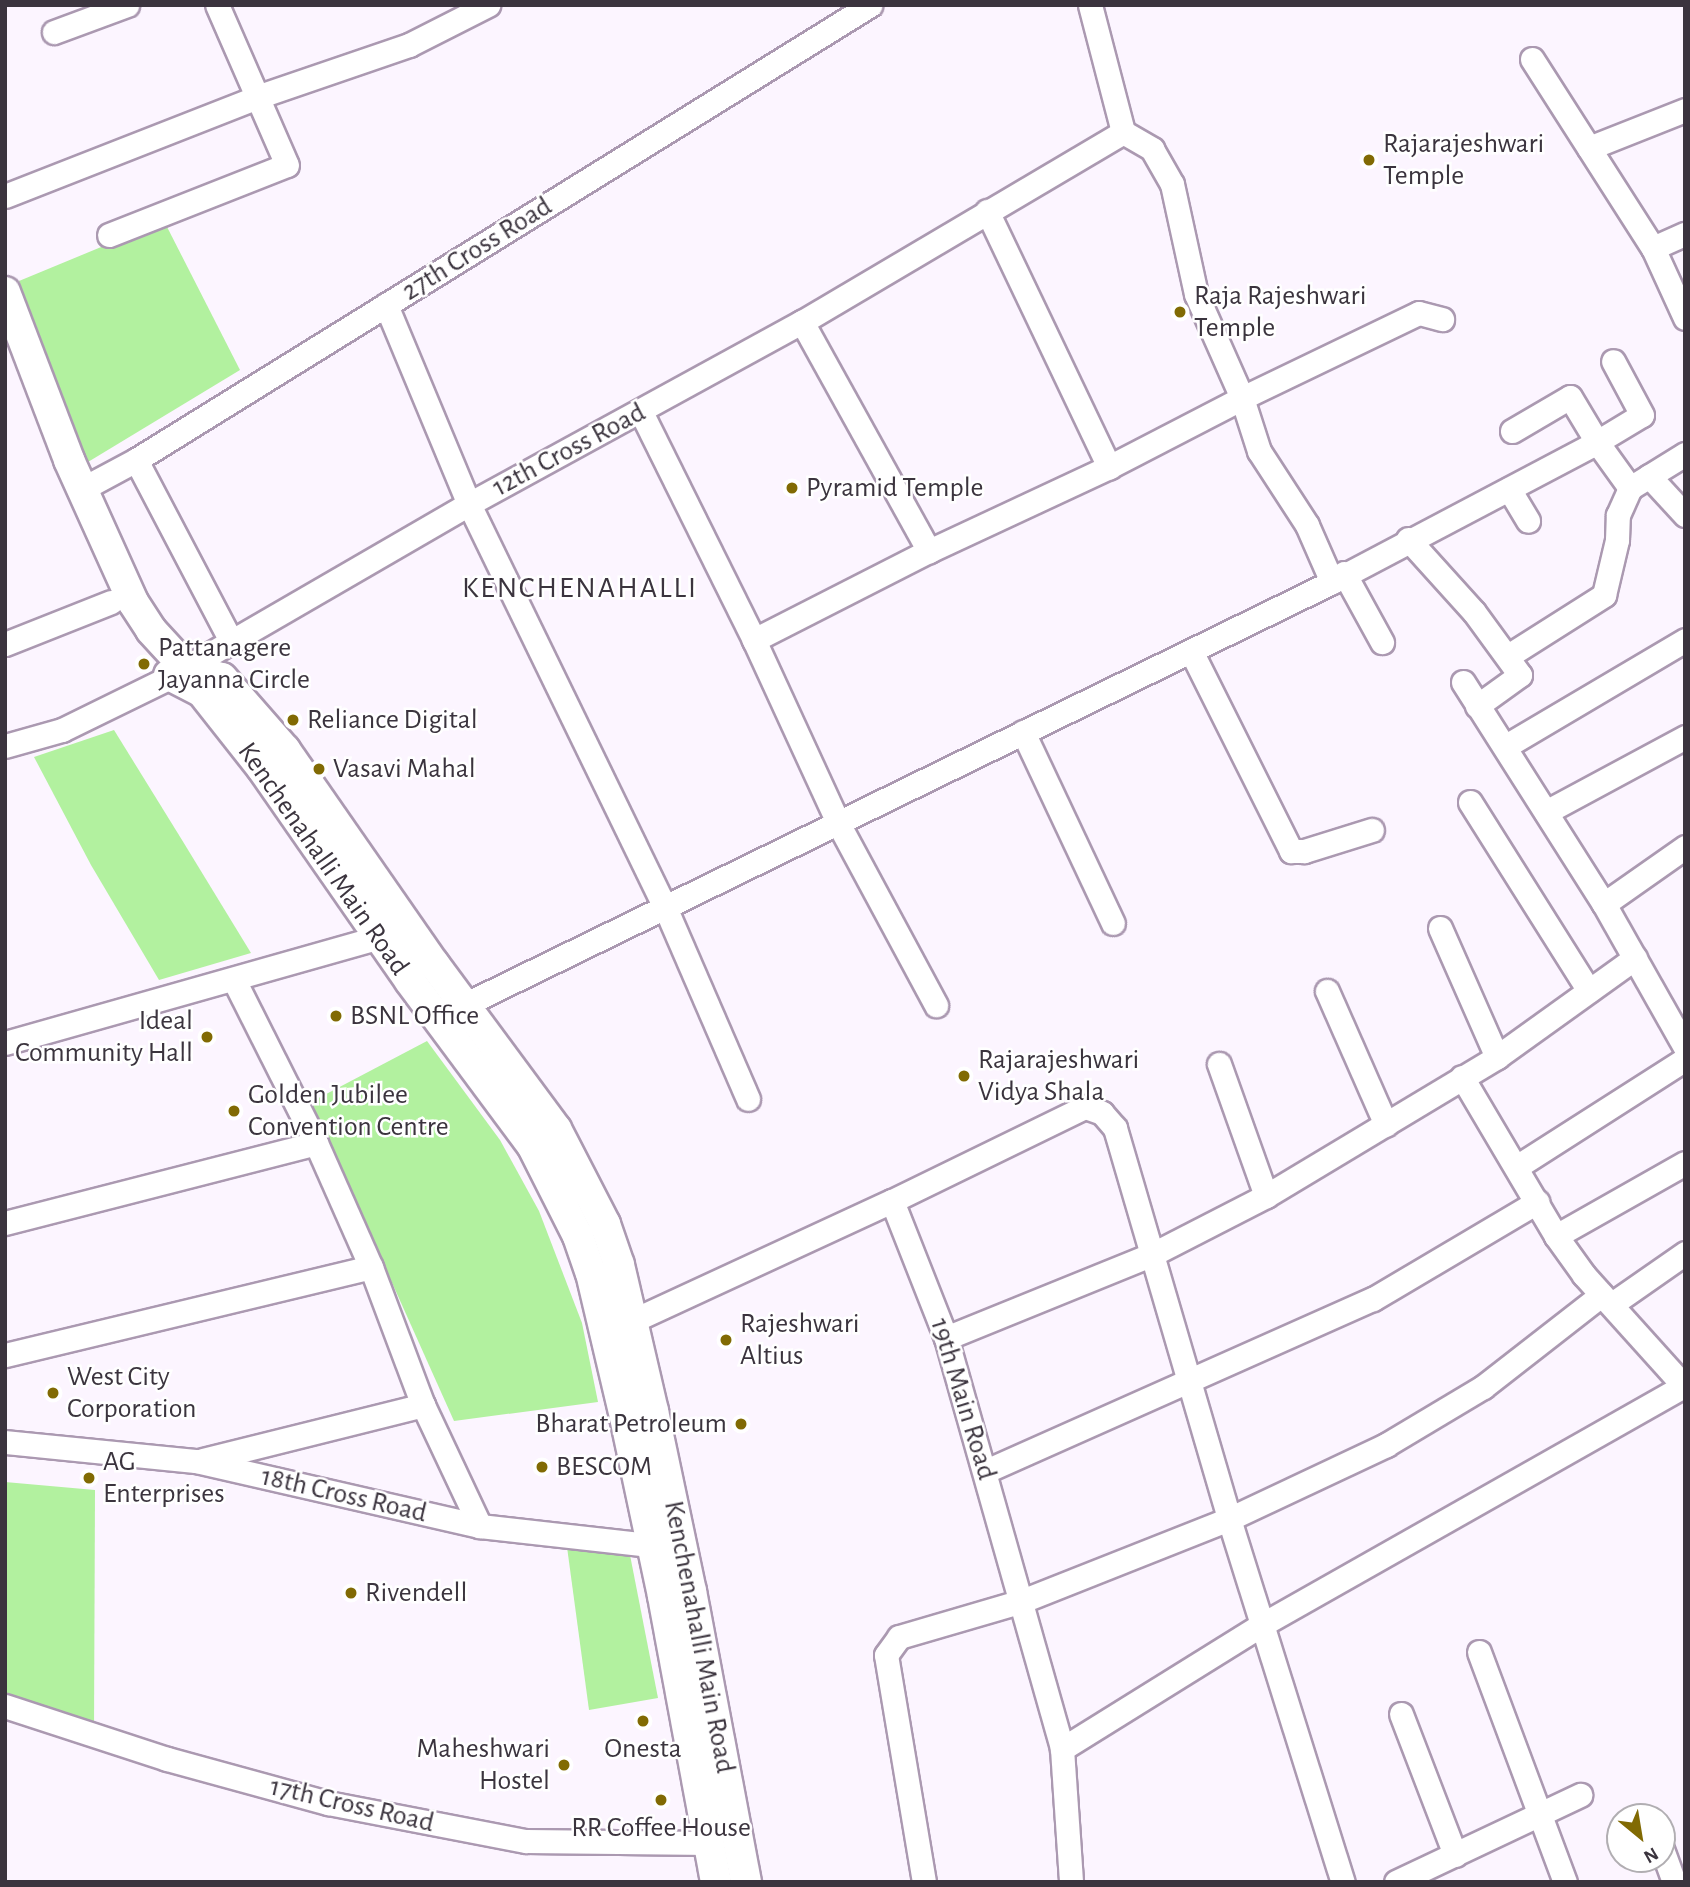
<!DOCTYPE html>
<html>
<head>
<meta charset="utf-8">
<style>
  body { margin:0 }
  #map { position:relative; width:1690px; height:1887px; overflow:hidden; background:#fcf5ff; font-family:"Alegreya Sans",sans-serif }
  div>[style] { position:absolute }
  .green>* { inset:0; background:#b2f19f }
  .roads { filter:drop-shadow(2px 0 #ab99b1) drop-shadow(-2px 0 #ab99b1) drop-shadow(0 2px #ab99b1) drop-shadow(0 -2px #ab99b1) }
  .minor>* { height:23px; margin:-11.5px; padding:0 11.5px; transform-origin:11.5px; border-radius:11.5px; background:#fff }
  .major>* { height:30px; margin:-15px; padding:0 15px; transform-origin:15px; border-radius:15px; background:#fff }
  .dots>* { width:19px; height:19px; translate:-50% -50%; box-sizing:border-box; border:4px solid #fff; border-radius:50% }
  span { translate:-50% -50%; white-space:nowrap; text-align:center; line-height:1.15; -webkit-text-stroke:5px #fff; paint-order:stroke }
  .poi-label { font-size:28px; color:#3b343e }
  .left { translate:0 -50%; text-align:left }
  .right { translate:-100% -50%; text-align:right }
  .street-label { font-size:28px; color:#3b343e }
  .neighbourhood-label { font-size:30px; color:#3b343e; letter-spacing:2px }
  .frame { position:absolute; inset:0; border:7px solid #3b343e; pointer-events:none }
  .north { position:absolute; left:1606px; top:1803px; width:70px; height:70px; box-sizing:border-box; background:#fff; border:2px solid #b1aeb2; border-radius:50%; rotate:150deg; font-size:19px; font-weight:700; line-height:28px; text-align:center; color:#3b343e }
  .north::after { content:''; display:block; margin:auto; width:24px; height:32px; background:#816a03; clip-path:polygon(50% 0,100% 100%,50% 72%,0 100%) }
</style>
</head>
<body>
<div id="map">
  <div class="green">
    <div style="clip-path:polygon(164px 221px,240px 370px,88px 462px,19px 281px)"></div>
    <div style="clip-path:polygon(114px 730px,182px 840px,251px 953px,159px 980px,91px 865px,34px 757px)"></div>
    <div style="clip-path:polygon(427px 1041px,500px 1140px,539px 1211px,582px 1323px,598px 1402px,454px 1421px,311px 1102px)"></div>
    <div style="clip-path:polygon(5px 1482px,95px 1490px,94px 1732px,5px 1696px)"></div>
    <div style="clip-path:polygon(567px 1547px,630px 1555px,658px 1698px,589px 1710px)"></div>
  </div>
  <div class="roads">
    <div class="minor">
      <div style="left:1090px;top:5px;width:131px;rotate:75.4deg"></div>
      <div style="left:1123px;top:132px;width:34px;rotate:30deg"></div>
      <div style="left:1152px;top:149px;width:40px;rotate:60.3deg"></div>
      <div style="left:1172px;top:184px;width:113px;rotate:77.7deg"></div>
      <div style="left:1196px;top:294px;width:114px;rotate:66.1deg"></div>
      <div style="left:1242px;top:398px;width:56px;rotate:72.2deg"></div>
      <div style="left:1259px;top:451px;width:88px;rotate:57deg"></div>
      <div style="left:1307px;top:525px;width:62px;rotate:66.3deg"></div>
      <div style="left:54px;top:32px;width:78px;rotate:-20.3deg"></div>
      <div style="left:1532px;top:59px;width:224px;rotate:57.4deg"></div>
      <div style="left:1653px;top:248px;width:77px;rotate:65.4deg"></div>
      <div style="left:1589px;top:148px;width:103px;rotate:-21.6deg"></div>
      <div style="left:5px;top:196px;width:271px;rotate:-21.4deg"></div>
      <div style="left:257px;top:97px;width:161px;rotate:-18.9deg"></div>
      <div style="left:409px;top:45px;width:89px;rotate:-26.9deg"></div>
      <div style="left:987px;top:211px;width:284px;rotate:64.5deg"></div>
      <div style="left:109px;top:235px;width:191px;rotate:-21.5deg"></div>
      <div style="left:287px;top:165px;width:175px;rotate:-113.6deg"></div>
      <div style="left:1653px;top:248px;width:35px;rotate:-24deg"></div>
      <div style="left:386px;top:305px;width:216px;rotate:67.4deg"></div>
      <div style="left:469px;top:504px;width:448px;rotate:64.1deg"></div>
      <div style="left:665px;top:907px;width:209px;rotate:66.6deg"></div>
      <div style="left:802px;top:322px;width:262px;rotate:61deg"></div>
      <div style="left:641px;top:412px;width:254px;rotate:63.6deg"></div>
      <div style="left:754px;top:640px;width:196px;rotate:-27deg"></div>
      <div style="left:929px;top:551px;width:199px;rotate:-25deg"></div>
      <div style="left:1109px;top:467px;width:150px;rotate:-27.4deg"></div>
      <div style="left:1242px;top:398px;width:196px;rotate:-25.7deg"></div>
      <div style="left:1419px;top:313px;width:24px;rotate:15deg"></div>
      <div style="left:1512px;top:431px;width:67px;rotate:-30.4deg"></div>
      <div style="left:1570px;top:397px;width:52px;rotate:59deg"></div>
      <div style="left:1597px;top:442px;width:57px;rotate:54.3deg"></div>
      <div style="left:1630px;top:488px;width:65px;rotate:-31.7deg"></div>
      <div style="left:136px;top:460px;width:204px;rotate:62.3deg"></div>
      <div style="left:1649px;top:476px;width:53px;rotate:47.3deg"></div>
      <div style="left:82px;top:489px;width:61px;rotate:-28.2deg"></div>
      <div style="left:136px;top:460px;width:864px;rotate:-31.79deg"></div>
      <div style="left:1509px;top:489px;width:37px;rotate:59deg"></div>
      <div style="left:1408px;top:539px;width:98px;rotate:47.9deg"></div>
      <div style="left:1474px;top:612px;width:78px;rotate:53.9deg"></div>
      <div style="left:1520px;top:675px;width:53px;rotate:144.2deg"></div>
      <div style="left:1344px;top:573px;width:79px;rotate:61.2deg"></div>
      <div style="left:754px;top:640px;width:201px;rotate:65.3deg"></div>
      <div style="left:838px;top:823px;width:207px;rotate:61.7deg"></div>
      <div style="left:5px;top:644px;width:114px;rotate:-21.6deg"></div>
      <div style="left:1191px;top:651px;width:224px;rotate:63.4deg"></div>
      <div style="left:1291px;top:851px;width:13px"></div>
      <div style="left:1304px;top:851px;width:71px;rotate:-17.2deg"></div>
      <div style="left:1508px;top:656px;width:114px;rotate:-32.4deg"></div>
      <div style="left:1604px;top:595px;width:57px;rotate:-76.7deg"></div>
      <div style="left:1617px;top:540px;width:25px;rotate:-88deg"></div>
      <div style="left:1618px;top:515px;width:30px;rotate:-66deg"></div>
      <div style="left:1463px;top:682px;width:263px;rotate:57.6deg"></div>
      <div style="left:1604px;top:904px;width:164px;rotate:60.5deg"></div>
      <div style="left:1023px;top:732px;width:211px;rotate:64.8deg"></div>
      <div style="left:5px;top:746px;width:59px;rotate:-15.7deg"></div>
      <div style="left:62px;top:730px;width:123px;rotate:-26.1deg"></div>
      <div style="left:172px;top:676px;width:343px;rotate:-30.1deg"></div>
      <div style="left:469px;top:504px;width:379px;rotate:-28.7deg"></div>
      <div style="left:802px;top:322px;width:373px;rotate:-30.6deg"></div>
      <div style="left:1506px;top:746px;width:208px;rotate:-30.6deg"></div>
      <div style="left:1470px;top:802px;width:223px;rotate:57.8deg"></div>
      <div style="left:1546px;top:812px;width:158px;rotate:-28.3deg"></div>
      <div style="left:1604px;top:904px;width:99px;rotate:-35.1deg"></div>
      <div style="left:1440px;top:928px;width:141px;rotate:66.2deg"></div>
      <div style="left:234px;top:980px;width:182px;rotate:63.3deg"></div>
      <div style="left:316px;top:1143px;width:136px;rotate:66.1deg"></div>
      <div style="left:371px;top:1267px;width:147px;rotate:69.4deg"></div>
      <div style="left:1327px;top:991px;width:146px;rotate:66.2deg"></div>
      <div style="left:454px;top:1014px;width:13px;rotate:-42deg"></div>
      <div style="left:464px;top:1005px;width:966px;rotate:-25.98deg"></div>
      <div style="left:1332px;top:582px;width:300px;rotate:-27.8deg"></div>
      <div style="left:1597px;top:442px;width:52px;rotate:-31deg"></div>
      <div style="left:1642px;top:415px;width:61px;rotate:-118.2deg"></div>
      <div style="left:5px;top:1043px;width:390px;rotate:-15.8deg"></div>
      <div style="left:1219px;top:1064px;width:140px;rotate:70.4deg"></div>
      <div style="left:1462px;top:1077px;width:185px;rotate:59.4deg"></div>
      <div style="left:1556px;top:1236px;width:48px;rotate:54.3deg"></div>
      <div style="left:1584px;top:1275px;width:149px;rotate:48deg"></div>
      <div style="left:1518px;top:1166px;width:198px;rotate:-32.6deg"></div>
      <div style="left:892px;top:1201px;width:147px;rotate:68.5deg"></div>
      <div style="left:946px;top:1338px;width:427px;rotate:74.2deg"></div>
      <div style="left:1062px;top:1749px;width:133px;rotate:86.1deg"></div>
      <div style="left:5px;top:1223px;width:321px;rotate:-14.4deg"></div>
      <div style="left:1556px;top:1236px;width:148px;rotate:-29.5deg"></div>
      <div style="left:1612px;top:1304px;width:89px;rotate:-34.9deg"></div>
      <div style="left:632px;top:1321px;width:286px;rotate:-24.8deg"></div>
      <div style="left:892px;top:1201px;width:215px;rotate:-26deg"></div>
      <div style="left:1085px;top:1107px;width:18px;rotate:19deg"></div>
      <div style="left:1102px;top:1113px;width:20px;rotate:49deg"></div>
      <div style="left:1115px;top:1128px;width:407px;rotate:73.7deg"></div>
      <div style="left:1229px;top:1519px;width:380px;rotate:72.6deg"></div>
      <div style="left:946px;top:1338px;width:223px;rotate:-22.1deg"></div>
      <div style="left:1153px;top:1254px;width:127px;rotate:-27.2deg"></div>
      <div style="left:1266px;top:1196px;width:270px;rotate:-31deg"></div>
      <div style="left:1497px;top:1057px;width:170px;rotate:-35.7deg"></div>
      <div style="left:5px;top:1355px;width:376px;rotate:-13.5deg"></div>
      <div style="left:5px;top:1442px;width:192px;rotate:5.7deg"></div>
      <div style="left:196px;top:1461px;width:291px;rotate:12.9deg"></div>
      <div style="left:480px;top:1526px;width:189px;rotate:6.4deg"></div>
      <div style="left:203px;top:1460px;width:227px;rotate:-14deg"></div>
      <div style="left:423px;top:1405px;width:134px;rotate:64.8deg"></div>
      <div style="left:986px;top:1471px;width:424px;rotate:-24deg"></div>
      <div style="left:1373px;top:1299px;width:191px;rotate:-30.6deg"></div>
      <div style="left:1479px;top:1652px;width:246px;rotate:69.5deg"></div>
      <div style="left:5px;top:1706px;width:170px;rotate:18.1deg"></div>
      <div style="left:167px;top:1759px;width:167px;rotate:15.3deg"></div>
      <div style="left:328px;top:1803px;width:202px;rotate:10.9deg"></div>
      <div style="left:526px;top:1841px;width:184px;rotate:0.6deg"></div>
      <div style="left:1401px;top:1714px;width:151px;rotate:69deg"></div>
      <div style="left:1062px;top:1749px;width:237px;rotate:-31.9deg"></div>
      <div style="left:1263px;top:1624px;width:485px;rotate:-29.5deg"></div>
      <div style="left:1662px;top:1849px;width:35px;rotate:70deg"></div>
      <div style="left:924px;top:1882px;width:230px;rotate:-99.5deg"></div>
      <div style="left:886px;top:1655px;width:22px;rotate:-54deg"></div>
      <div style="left:899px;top:1637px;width:128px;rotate:-16.3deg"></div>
      <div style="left:1022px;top:1601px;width:223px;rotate:-21.6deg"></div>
      <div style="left:1229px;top:1519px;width:174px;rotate:-25.2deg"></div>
      <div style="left:1386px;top:1445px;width:113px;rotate:-30.9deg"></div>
      <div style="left:1483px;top:1387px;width:150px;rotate:-37.9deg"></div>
      <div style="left:1396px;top:1882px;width:204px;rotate:-25.3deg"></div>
    </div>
    <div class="major">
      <div style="left:5px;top:292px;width:180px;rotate:69.1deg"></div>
      <div style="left:69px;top:460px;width:156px;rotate:65.7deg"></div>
      <div style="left:133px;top:602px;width:33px;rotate:57deg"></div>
      <div style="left:151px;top:630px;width:52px;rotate:47.4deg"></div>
      <div style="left:186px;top:668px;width:37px;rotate:16deg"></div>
      <div style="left:222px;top:678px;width:96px;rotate:48.8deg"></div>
      <div style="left:285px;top:750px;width:261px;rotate:55.2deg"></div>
      <div style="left:434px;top:964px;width:205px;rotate:53.5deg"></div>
      <div style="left:556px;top:1129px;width:107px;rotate:62.7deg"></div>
      <div style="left:605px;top:1224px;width:43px;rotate:71.1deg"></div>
      <div style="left:619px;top:1265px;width:150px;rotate:76.9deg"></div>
      <div style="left:653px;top:1411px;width:184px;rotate:78.1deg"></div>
      <div style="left:691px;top:1591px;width:296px;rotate:79.3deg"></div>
      <div style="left:169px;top:675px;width:37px;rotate:27deg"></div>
      <div style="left:202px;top:692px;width:97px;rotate:51.7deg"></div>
      <div style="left:262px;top:768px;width:259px;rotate:55.2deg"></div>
      <div style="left:410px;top:981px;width:204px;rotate:53.4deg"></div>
      <div style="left:532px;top:1145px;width:102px;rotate:63.2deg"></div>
      <div style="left:578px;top:1236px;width:39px;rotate:71deg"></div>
      <div style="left:591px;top:1273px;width:148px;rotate:76.7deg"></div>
      <div style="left:625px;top:1417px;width:183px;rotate:78deg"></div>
      <div style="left:663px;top:1596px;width:291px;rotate:79.5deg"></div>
    </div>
  </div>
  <div class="dots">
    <div style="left:1369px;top:160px;background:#816a03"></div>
    <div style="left:1180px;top:312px;background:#816a03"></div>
    <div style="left:792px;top:488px;background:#816a03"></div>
    <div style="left:144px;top:664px;background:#816a03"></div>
    <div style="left:293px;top:720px;background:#816a03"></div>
    <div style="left:319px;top:769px;background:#816a03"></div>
    <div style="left:336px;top:1016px;background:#816a03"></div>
    <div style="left:207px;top:1037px;background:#816a03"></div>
    <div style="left:964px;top:1076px;background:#816a03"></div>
    <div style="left:234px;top:1111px;background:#816a03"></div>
    <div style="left:726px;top:1340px;background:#816a03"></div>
    <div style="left:53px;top:1393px;background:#816a03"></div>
    <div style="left:741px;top:1424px;background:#816a03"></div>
    <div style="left:542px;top:1467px;background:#816a03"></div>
    <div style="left:89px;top:1478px;background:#816a03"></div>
    <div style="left:351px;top:1593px;background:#816a03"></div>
    <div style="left:643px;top:1721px;background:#816a03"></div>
    <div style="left:564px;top:1765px;background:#816a03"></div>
    <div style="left:661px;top:1800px;background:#816a03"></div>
  </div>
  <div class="poi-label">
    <span class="left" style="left:1383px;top:160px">Rajarajeshwari<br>Temple</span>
    <span class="left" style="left:1194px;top:312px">Raja Rajeshwari<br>Temple</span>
    <span class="left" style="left:806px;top:488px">Pyramid Temple</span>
    <span class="left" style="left:158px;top:664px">Pattanagere<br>Jayanna Circle</span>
    <span class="left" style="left:307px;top:720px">Reliance Digital</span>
    <span class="left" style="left:333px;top:769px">Vasavi Mahal</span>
    <span class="left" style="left:350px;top:1016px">BSNL Office</span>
    <span class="right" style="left:193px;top:1037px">Ideal<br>Community Hall</span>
    <span class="left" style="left:978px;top:1076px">Rajarajeshwari<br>Vidya Shala</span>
    <span class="left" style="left:248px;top:1111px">Golden Jubilee<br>Convention Centre</span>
    <span class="left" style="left:740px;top:1340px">Rajeshwari<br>Altius</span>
    <span class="left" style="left:67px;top:1393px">West City<br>Corporation</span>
    <span class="right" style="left:727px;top:1424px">Bharat Petroleum</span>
    <span class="left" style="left:103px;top:1478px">AG<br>Enterprises</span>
    <span class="left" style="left:556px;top:1467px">BESCOM</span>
    <span class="left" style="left:365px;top:1593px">Rivendell</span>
    <span class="right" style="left:550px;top:1765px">Maheshwari<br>Hostel</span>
    <span style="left:643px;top:1749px">Onesta</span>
    <span style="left:661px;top:1828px">RR Coffee House</span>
  </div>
  <div class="street-label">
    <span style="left:477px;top:249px;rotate:-32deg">27th Cross Road</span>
    <span style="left:569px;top:450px;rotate:-28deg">12th Cross Road</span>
    <span style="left:323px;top:859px;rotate:55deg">Kenchenahalli Main Road</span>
    <span style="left:963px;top:1399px;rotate:73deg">19th Main Road</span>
    <span style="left:344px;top:1495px;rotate:13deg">18th Cross Road</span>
    <span style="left:699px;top:1637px;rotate:79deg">Kenchenahalli Main Road</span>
    <span style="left:352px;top:1805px;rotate:13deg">17th Cross Road</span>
  </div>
  <div class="neighbourhood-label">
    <span style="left:580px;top:588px">KENCHENAHALLI</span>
  </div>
  <div class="frame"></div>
  <div class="north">N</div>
</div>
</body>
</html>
